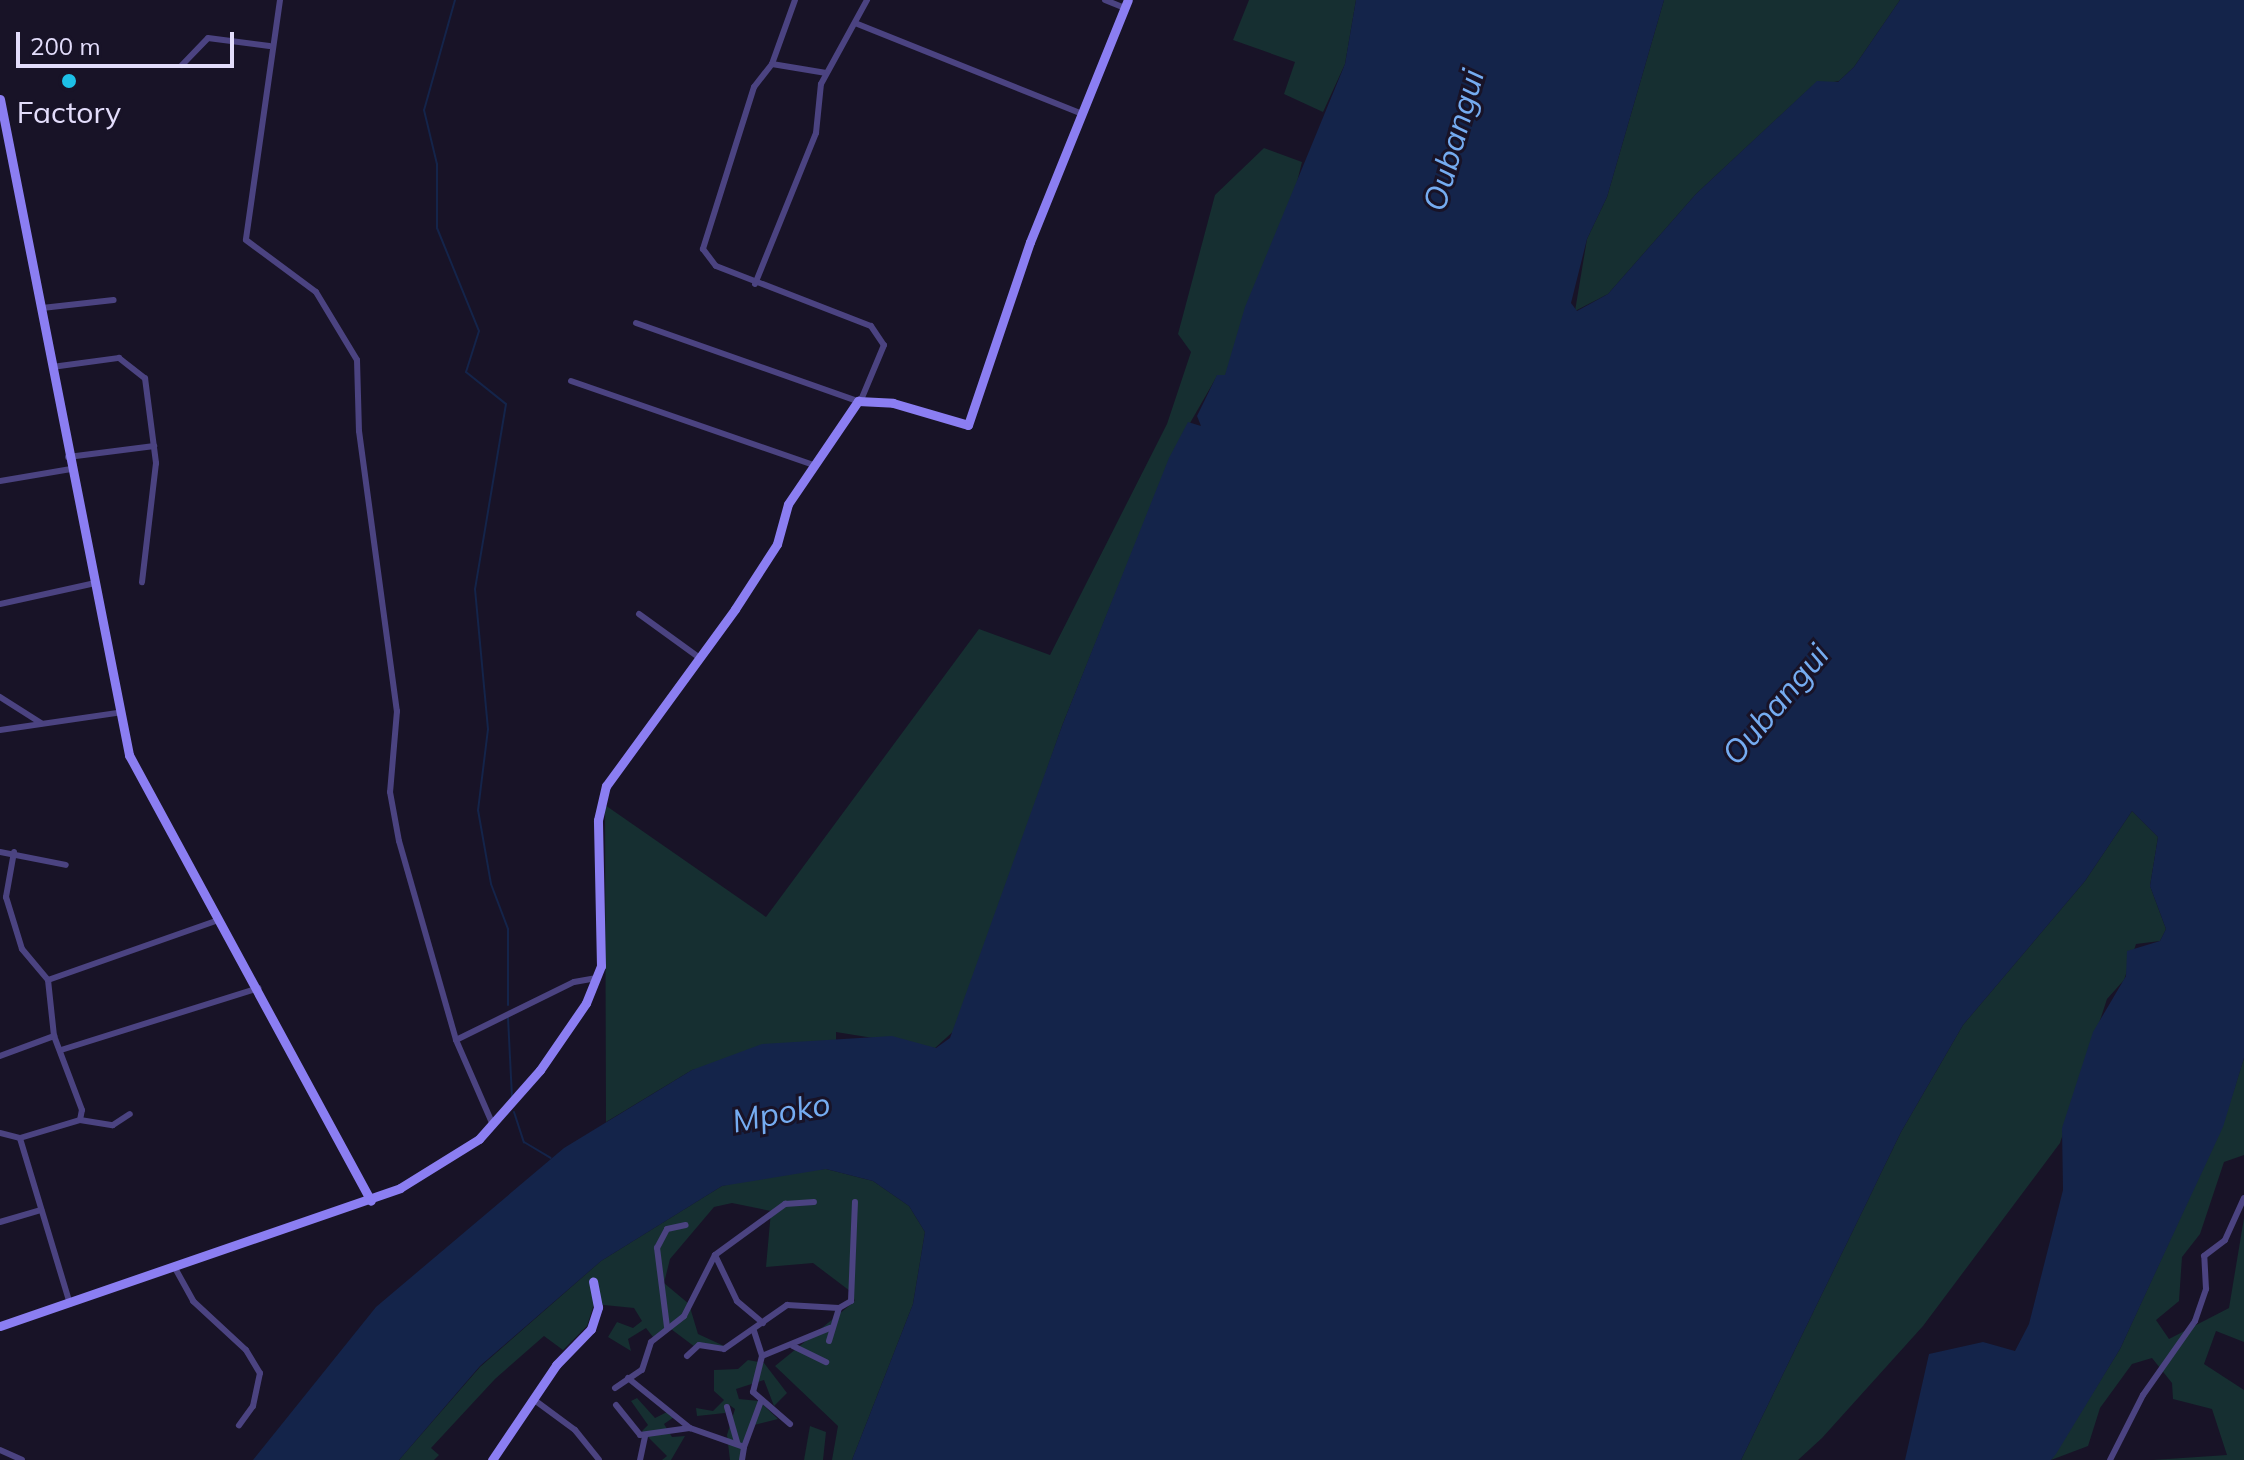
<!DOCTYPE html>
<html>
<head>
<meta charset="utf-8">
<style>
  body { margin:0 }
  #map { position:relative; width:2244px; height:1460px; overflow:hidden; background:#181327; font-family:Mulish,sans-serif }
  div>[style] { position:absolute }
  .green>* { inset:0; background:#162f31 }
  .water>* { inset:0; background:#14244a }
  .stream>* { height:2px; margin:-1px; padding:0 1px; transform-origin:1px; border-radius:1px; background:#14244a }
  .street>* { height:6px; margin:-3px; padding:0 3px; transform-origin:3px; border-radius:3px; background:#4b4381 }
  .secondary>* { height:9px; margin:-4.5px; padding:0 4.5px; transform-origin:4.5px; border-radius:4.5px; background:#8b7ef2 }
  .dots>* { width:22px; height:22px; translate:-50% -50%; box-sizing:border-box; border:4px solid #181327; border-radius:50% }
  span { translate:-50% -50%; white-space:nowrap; text-align:center; line-height:1.15; -webkit-text-stroke:6px #181327; paint-order:stroke }
  .poi-label { font-size:30px; color:#e3ddfb }
  .water-label { font-size:32px; color:#75acf1; font-style:italic }
  .scale { position:absolute; left:16px; top:32px; width:218px; height:36px; box-sizing:border-box; border:4px solid #e3ddfb; border-top:0; padding-left:10px; font-size:24px; line-height:28px; white-space:nowrap; color:#e3ddfb; -webkit-text-stroke:6px #181327; paint-order:stroke }
</style>
</head>
<body>
<div id="map">
  <div class="green">
    <div style="clip-path:polygon(1249px 0,1356px 0,1345px 64px,1323px 112px,1284px 94px,1295px 62px,1233px 40px)"></div>
    <div style="clip-path:polygon(1664px 0,1900px 0,1854px 67px,1839px 81px,1811px 87px,1696px 194px,1608px 294px,1575px 311px,1587px 239px,1607px 197px)"></div>
    <div style="clip-path:polygon(1264px 148px,1302px 162px,1297px 182px,1225px 376px,1217px 376px,1170px 458px,1062px 726px,957px 1028px,935px 1048px,836px 1032px,836px 1040px,692px 1070px,606px 1122px,605px 805px,766px 917px,979px 629px,1050px 655px,1167px 424px,1191px 352px,1178px 334px,1215px 195px)"></div>
    <div style="clip-path:polygon(2132px 811px,2158px 837px,2150px 886px,2166px 929px,2160px 941px,2136px 944px,2124px 980px,2107px 999px,2060px 1143px,1923px 1326px,1822px 1438px,1798px 1460px,1741px 1460px,1901px 1132px,1963px 1025px,2085px 881px)"></div>
    <div style="clip-path:polygon(2244px 1058px,2244px 1155px,2224px 1162px,2200px 1234px,2182px 1257px,2179px 1301px,2156px 1320px,2169px 1339px,2229px 1308px,2244px 1218px,2244px 1342px,2216px 1331px,2204px 1364px,2244px 1390px,2244px 1460px,2153px 1460px,2227px 1455px,2212px 1409px,2173px 1399px,2172px 1383px,2152px 1358px,2132px 1364px,2100px 1408px,2088px 1446px,2051px 1460px,2120px 1349px,2222px 1127px)"></div>
    <div style="clip-path:polygon(782px 1171px,826px 1169px,873px 1181px,909px 1206px,925px 1232px,913px 1304px,852px 1460px,832px 1460px,838px 1426px,775px 1366px,855px 1301px,850px 1291px,813px 1263px,766px 1267px,771px 1211px,732px 1203px,714px 1207px,670px 1259px,664px 1283px,689px 1304px,698px 1334px,724px 1346px,695px 1347px,671px 1329px,653px 1337px,646px 1328px,628px 1339px,631px 1351px,608px 1337px,617px 1322px,633px 1328px,642px 1321px,634px 1308px,594px 1304px,587px 1326px,563px 1350px,544px 1336px,495px 1379px,431px 1448px,439px 1455px,434px 1460px,399px 1460px,480px 1367px,601px 1261px,722px 1186px)"></div>
    <div style="clip-path:polygon(748px 1360px,764px 1363px,787px 1393px,774px 1406px,764px 1380px,736px 1389px,739px 1399px,759px 1401px,778px 1419px,754px 1425px,740px 1460px,730px 1460px,727px 1435px,735px 1409px,728px 1404px,725px 1413px,697px 1416px,696px 1408px,713px 1411px,724px 1400px,714px 1391px,714px 1370px,738px 1369px)"></div>
    <div style="clip-path:polygon(637px 1398px,655px 1418px,669px 1411px,674px 1417px,664px 1424px,672px 1437px,685px 1436px,671px 1460px,662px 1460px,667px 1456px,642px 1431px,648px 1425px,631px 1401px)"></div>
    <div style="clip-path:polygon(810px 1426px,826px 1432px,823px 1460px,804px 1460px)"></div>
  </div>
  <div class="water">
    <div style="clip-path:polygon(1356px 0,1664px 0,1607px 197px,1587px 239px,1571px 303px,1577px 311px,1608px 294px,1696px 194px,1817px 81px,1838px 82px,1854px 67px,1900px 0,2244px 0,2244px 1058px,2223px 1127px,2120px 1349px,2056px 1454px,2051px 1460px,1905px 1460px,1929px 1354px,1983px 1342px,2015px 1351px,2029px 1324px,2063px 1190px,2062px 1128px,2093px 1032px,2126px 976px,2127px 951px,2160px 941px,2166px 929px,2150px 886px,2158px 837px,2132px 811px,2085px 881px,1963px 1025px,1901px 1132px,1741px 1460px,852px 1460px,913px 1304px,925px 1232px,909px 1206px,873px 1181px,826px 1169px,722px 1186px,601px 1261px,480px 1366px,399px 1460px,253px 1460px,376px 1307px,564px 1148px,692px 1070px,762px 1044px,892px 1036px,936px 1048px,950px 1038px,1062px 726px,1169px 458px,1188px 422px,1201px 426px,1197px 416px,1217px 375px,1225px 375px,1245px 307px,1345px 64px)"></div>
  </div>
  <div class="stream">
    <div style="left:455px;top:0;width:114px;rotate:105.7deg"></div>
    <div style="left:424px;top:110px;width:56px;rotate:76.5deg"></div>
    <div style="left:437px;top:164px;width:64px;rotate:90deg"></div>
    <div style="left:437px;top:228px;width:111px;rotate:67.8deg"></div>
    <div style="left:479px;top:331px;width:43px;rotate:107.6deg"></div>
    <div style="left:466px;top:372px;width:51px;rotate:38.7deg"></div>
    <div style="left:506px;top:404px;width:188px;rotate:99.5deg"></div>
    <div style="left:475px;top:589px;width:141px;rotate:84.7deg"></div>
    <div style="left:488px;top:729px;width:82px;rotate:97deg"></div>
    <div style="left:478px;top:810px;width:75px;rotate:80deg"></div>
    <div style="left:491px;top:884px;width:48px;rotate:69.3deg"></div>
    <div style="left:508px;top:929px;width:76px;rotate:90deg"></div>
    <div style="left:508px;top:1018px;width:78px;rotate:87.1deg"></div>
    <div style="left:514px;top:1112px;width:32px;rotate:72deg"></div>
    <div style="left:524px;top:1142px;width:31px;rotate:31deg"></div>
  </div>
  <div class="street">
    <div style="left:280px;top:0;width:242px;rotate:98.1deg"></div>
    <div style="left:246px;top:240px;width:87px;rotate:36.6deg"></div>
    <div style="left:316px;top:292px;width:79px;rotate:58.9deg"></div>
    <div style="left:357px;top:360px;width:71px;rotate:88.4deg"></div>
    <div style="left:359px;top:431px;width:283px;rotate:82.3deg"></div>
    <div style="left:397px;top:711px;width:81px;rotate:94.9deg"></div>
    <div style="left:390px;top:792px;width:50px;rotate:79.6deg"></div>
    <div style="left:399px;top:841px;width:207px;rotate:74deg"></div>
    <div style="left:456px;top:1040px;width:93px;rotate:66.5deg"></div>
    <div style="left:795px;top:0;width:68px;rotate:109.8deg"></div>
    <div style="left:772px;top:64px;width:29px;rotate:128deg"></div>
    <div style="left:754px;top:87px;width:170px;rotate:107.5deg"></div>
    <div style="left:703px;top:249px;width:21px;rotate:53deg"></div>
    <div style="left:716px;top:266px;width:166px;rotate:21.2deg"></div>
    <div style="left:871px;top:326px;width:23px;rotate:56deg"></div>
    <div style="left:884px;top:345px;width:60px;rotate:112.7deg"></div>
    <div style="left:1105px;top:0;width:22px;rotate:22deg"></div>
    <div style="left:855px;top:23px;width:245px;rotate:21.8deg"></div>
    <div style="left:772px;top:64px;width:55px;rotate:9.5deg"></div>
    <div style="left:182px;top:65px;width:37px;rotate:-46deg"></div>
    <div style="left:208px;top:38px;width:62px;rotate:7.5deg"></div>
    <div style="left:755px;top:284px;width:163px;rotate:-68deg"></div>
    <div style="left:816px;top:133px;width:49px;rotate:-84.2deg"></div>
    <div style="left:821px;top:84px;width:96px;rotate:-61.3deg"></div>
    <div style="left:42px;top:308px;width:72px;rotate:-6.3deg"></div>
    <div style="left:636px;top:323px;width:235px;rotate:19.4deg"></div>
    <div style="left:52px;top:367px;width:68px;rotate:-7.7deg"></div>
    <div style="left:119px;top:358px;width:33px;rotate:38deg"></div>
    <div style="left:145px;top:378px;width:86px;rotate:82.6deg"></div>
    <div style="left:156px;top:463px;width:120px;rotate:96.7deg"></div>
    <div style="left:571px;top:381px;width:259px;rotate:19.1deg"></div>
    <div style="left:68px;top:457px;width:87px;rotate:-7.3deg"></div>
    <div style="left:0;top:481px;width:72px;rotate:-9.6deg"></div>
    <div style="left:0;top:604px;width:93px;rotate:-12.4deg"></div>
    <div style="left:639px;top:614px;width:72px;rotate:35.9deg"></div>
    <div style="left:0;top:697px;width:49px;rotate:32.4deg"></div>
    <div style="left:0;top:730px;width:117px;rotate:-8.3deg"></div>
    <div style="left:0;top:852px;width:67px;rotate:11.1deg"></div>
    <div style="left:14px;top:852px;width:46px;rotate:100.1deg"></div>
    <div style="left:6px;top:897px;width:54px;rotate:72.9deg"></div>
    <div style="left:22px;top:949px;width:40px;rotate:50deg"></div>
    <div style="left:456px;top:1040px;width:131px;rotate:-26.2deg"></div>
    <div style="left:574px;top:982px;width:23px;rotate:-10deg"></div>
    <div style="left:61px;top:1050px;width:207px;rotate:-17.4deg"></div>
    <div style="left:0;top:1056px;width:58px;rotate:-20.3deg"></div>
    <div style="left:80px;top:1120px;width:33px;rotate:9deg"></div>
    <div style="left:113px;top:1125px;width:20px;rotate:-33deg"></div>
    <div style="left:0;top:1133px;width:21px;rotate:14deg"></div>
    <div style="left:0;top:1222px;width:43px;rotate:-16.3deg"></div>
    <div style="left:175px;top:1268px;width:38px;rotate:61deg"></div>
    <div style="left:193px;top:1301px;width:72px;rotate:42.8deg"></div>
    <div style="left:246px;top:1350px;width:27px;rotate:59deg"></div>
    <div style="left:260px;top:1373px;width:34px;rotate:102deg"></div>
    <div style="left:253px;top:1406px;width:24px;rotate:126deg"></div>
    <div style="left:70px;top:1304px;width:173px;rotate:-106.8deg"></div>
    <div style="left:20px;top:1138px;width:63px;rotate:-16.7deg"></div>
    <div style="left:80px;top:1120px;width:10px;rotate:-79deg"></div>
    <div style="left:82px;top:1110px;width:79px;rotate:-110.7deg"></div>
    <div style="left:54px;top:1036px;width:56px;rotate:-96.1deg"></div>
    <div style="left:48px;top:980px;width:180px;rotate:-19.4deg"></div>
    <div style="left:763px;top:1323px;width:34px;rotate:-140deg"></div>
    <div style="left:737px;top:1301px;width:51px;rotate:-115.6deg"></div>
    <div style="left:715px;top:1255px;width:87px;rotate:-36.1deg"></div>
    <div style="left:785px;top:1204px;width:29px;rotate:-4deg"></div>
    <div style="left:667px;top:1327px;width:80px;rotate:-97.2deg"></div>
    <div style="left:657px;top:1248px;width:21px;rotate:-62deg"></div>
    <div style="left:667px;top:1229px;width:19px;rotate:-12deg"></div>
    <div style="left:754px;top:1331px;width:26px;rotate:72deg"></div>
    <div style="left:762px;top:1356px;width:37px;rotate:104deg"></div>
    <div style="left:753px;top:1392px;width:49px;rotate:40.9deg"></div>
    <div style="left:829px;top:1341px;width:34px;rotate:-73deg"></div>
    <div style="left:839px;top:1308px;width:14px;rotate:-30deg"></div>
    <div style="left:851px;top:1301px;width:99px;rotate:-87.7deg"></div>
    <div style="left:793px;top:1346px;width:37px;rotate:26deg"></div>
    <div style="left:687px;top:1356px;width:16px;rotate:-43deg"></div>
    <div style="left:699px;top:1345px;width:25px;rotate:9deg"></div>
    <div style="left:724px;top:1349px;width:77px;rotate:-34.9deg"></div>
    <div style="left:787px;top:1305px;width:52px;rotate:3.3deg"></div>
    <div style="left:762px;top:1356px;width:74px;rotate:-22.4deg"></div>
    <div style="left:628px;top:1378px;width:80px;rotate:38.9deg"></div>
    <div style="left:690px;top:1428px;width:57px;rotate:19.4deg"></div>
    <div style="left:744px;top:1447px;width:49px;rotate:-69.7deg"></div>
    <div style="left:615px;top:1388px;width:32px;rotate:-34deg"></div>
    <div style="left:642px;top:1370px;width:29px;rotate:-72deg"></div>
    <div style="left:651px;top:1342px;width:42px;rotate:-38.2deg"></div>
    <div style="left:684px;top:1316px;width:68px;rotate:-63.1deg"></div>
    <div style="left:533px;top:1399px;width:52px;rotate:36.4deg"></div>
    <div style="left:575px;top:1430px;width:38px;rotate:51deg"></div>
    <div style="left:616px;top:1405px;width:38px;rotate:51deg"></div>
    <div style="left:640px;top:1435px;width:50px;rotate:-8deg"></div>
    <div style="left:727px;top:1407px;width:37px;rotate:74deg"></div>
    <div style="left:0;top:1450px;width:24px;rotate:24deg"></div>
    <div style="left:640px;top:1460px;width:25px;rotate:-78deg"></div>
    <div style="left:742px;top:1460px;width:13px;rotate:-81deg"></div>
    <div style="left:2110px;top:1460px;width:73px;rotate:-63.1deg"></div>
    <div style="left:2143px;top:1395px;width:90px;rotate:-54.9deg"></div>
    <div style="left:2195px;top:1321px;width:34px;rotate:-71deg"></div>
    <div style="left:2206px;top:1289px;width:33px;rotate:-93deg"></div>
    <div style="left:2204px;top:1256px;width:26px;rotate:-37deg"></div>
    <div style="left:2225px;top:1240px;width:46px;rotate:-65.7deg"></div>
  </div>
  <div class="secondary">
    <div style="left:0;top:99px;width:669px;rotate:78.87deg"></div>
    <div style="left:129px;top:755px;width:507px;rotate:61.52deg"></div>
    <div style="left:0;top:1326px;width:423px;rotate:-19deg"></div>
    <div style="left:400px;top:1188px;width:93px;rotate:-31.8deg"></div>
    <div style="left:479px;top:1139px;width:92px;rotate:-48.5deg"></div>
    <div style="left:540px;top:1070px;width:81px;rotate:-55.5deg"></div>
    <div style="left:586px;top:1003px;width:40px;rotate:-68deg"></div>
    <div style="left:601px;top:966px;width:146px;rotate:-91.2deg"></div>
    <div style="left:598px;top:820px;width:35px;rotate:-77deg"></div>
    <div style="left:606px;top:786px;width:219px;rotate:-53.9deg"></div>
    <div style="left:735px;top:609px;width:77px;rotate:-57.1deg"></div>
    <div style="left:777px;top:544px;width:41px;rotate:-74.6deg"></div>
    <div style="left:788px;top:504px;width:125px;rotate:-55.8deg"></div>
    <div style="left:858px;top:401px;width:35px;rotate:3deg"></div>
    <div style="left:893px;top:403px;width:78px;rotate:16.3deg"></div>
    <div style="left:968px;top:425px;width:193px;rotate:-71.3deg"></div>
    <div style="left:1030px;top:242px;width:261px;rotate:-68deg"></div>
    <div style="left:492px;top:1460px;width:115px;rotate:-56deg"></div>
    <div style="left:556px;top:1365px;width:50px;rotate:-45.8deg"></div>
    <div style="left:591px;top:1329px;width:23px;rotate:-72deg"></div>
    <div style="left:598px;top:1307px;width:26px;rotate:-101deg"></div>
  </div>
  <div class="dots">
    <div style="left:69px;top:81px;background:#1dc0e7"></div>
  </div>
  <div class="poi-label">
    <span style="left:69px;top:112px">Factory</span>
  </div>
  <div class="water-label">
    <span style="left:1453px;top:140px;rotate:-74deg">Oubangui</span>
    <span style="left:1775px;top:704px;rotate:-50deg">Oubangui</span>
    <span style="left:781px;top:1112px;rotate:-11deg">Mpoko</span>
  </div>
  <div class="scale">200 m</div>
</div>
</body>
</html>
